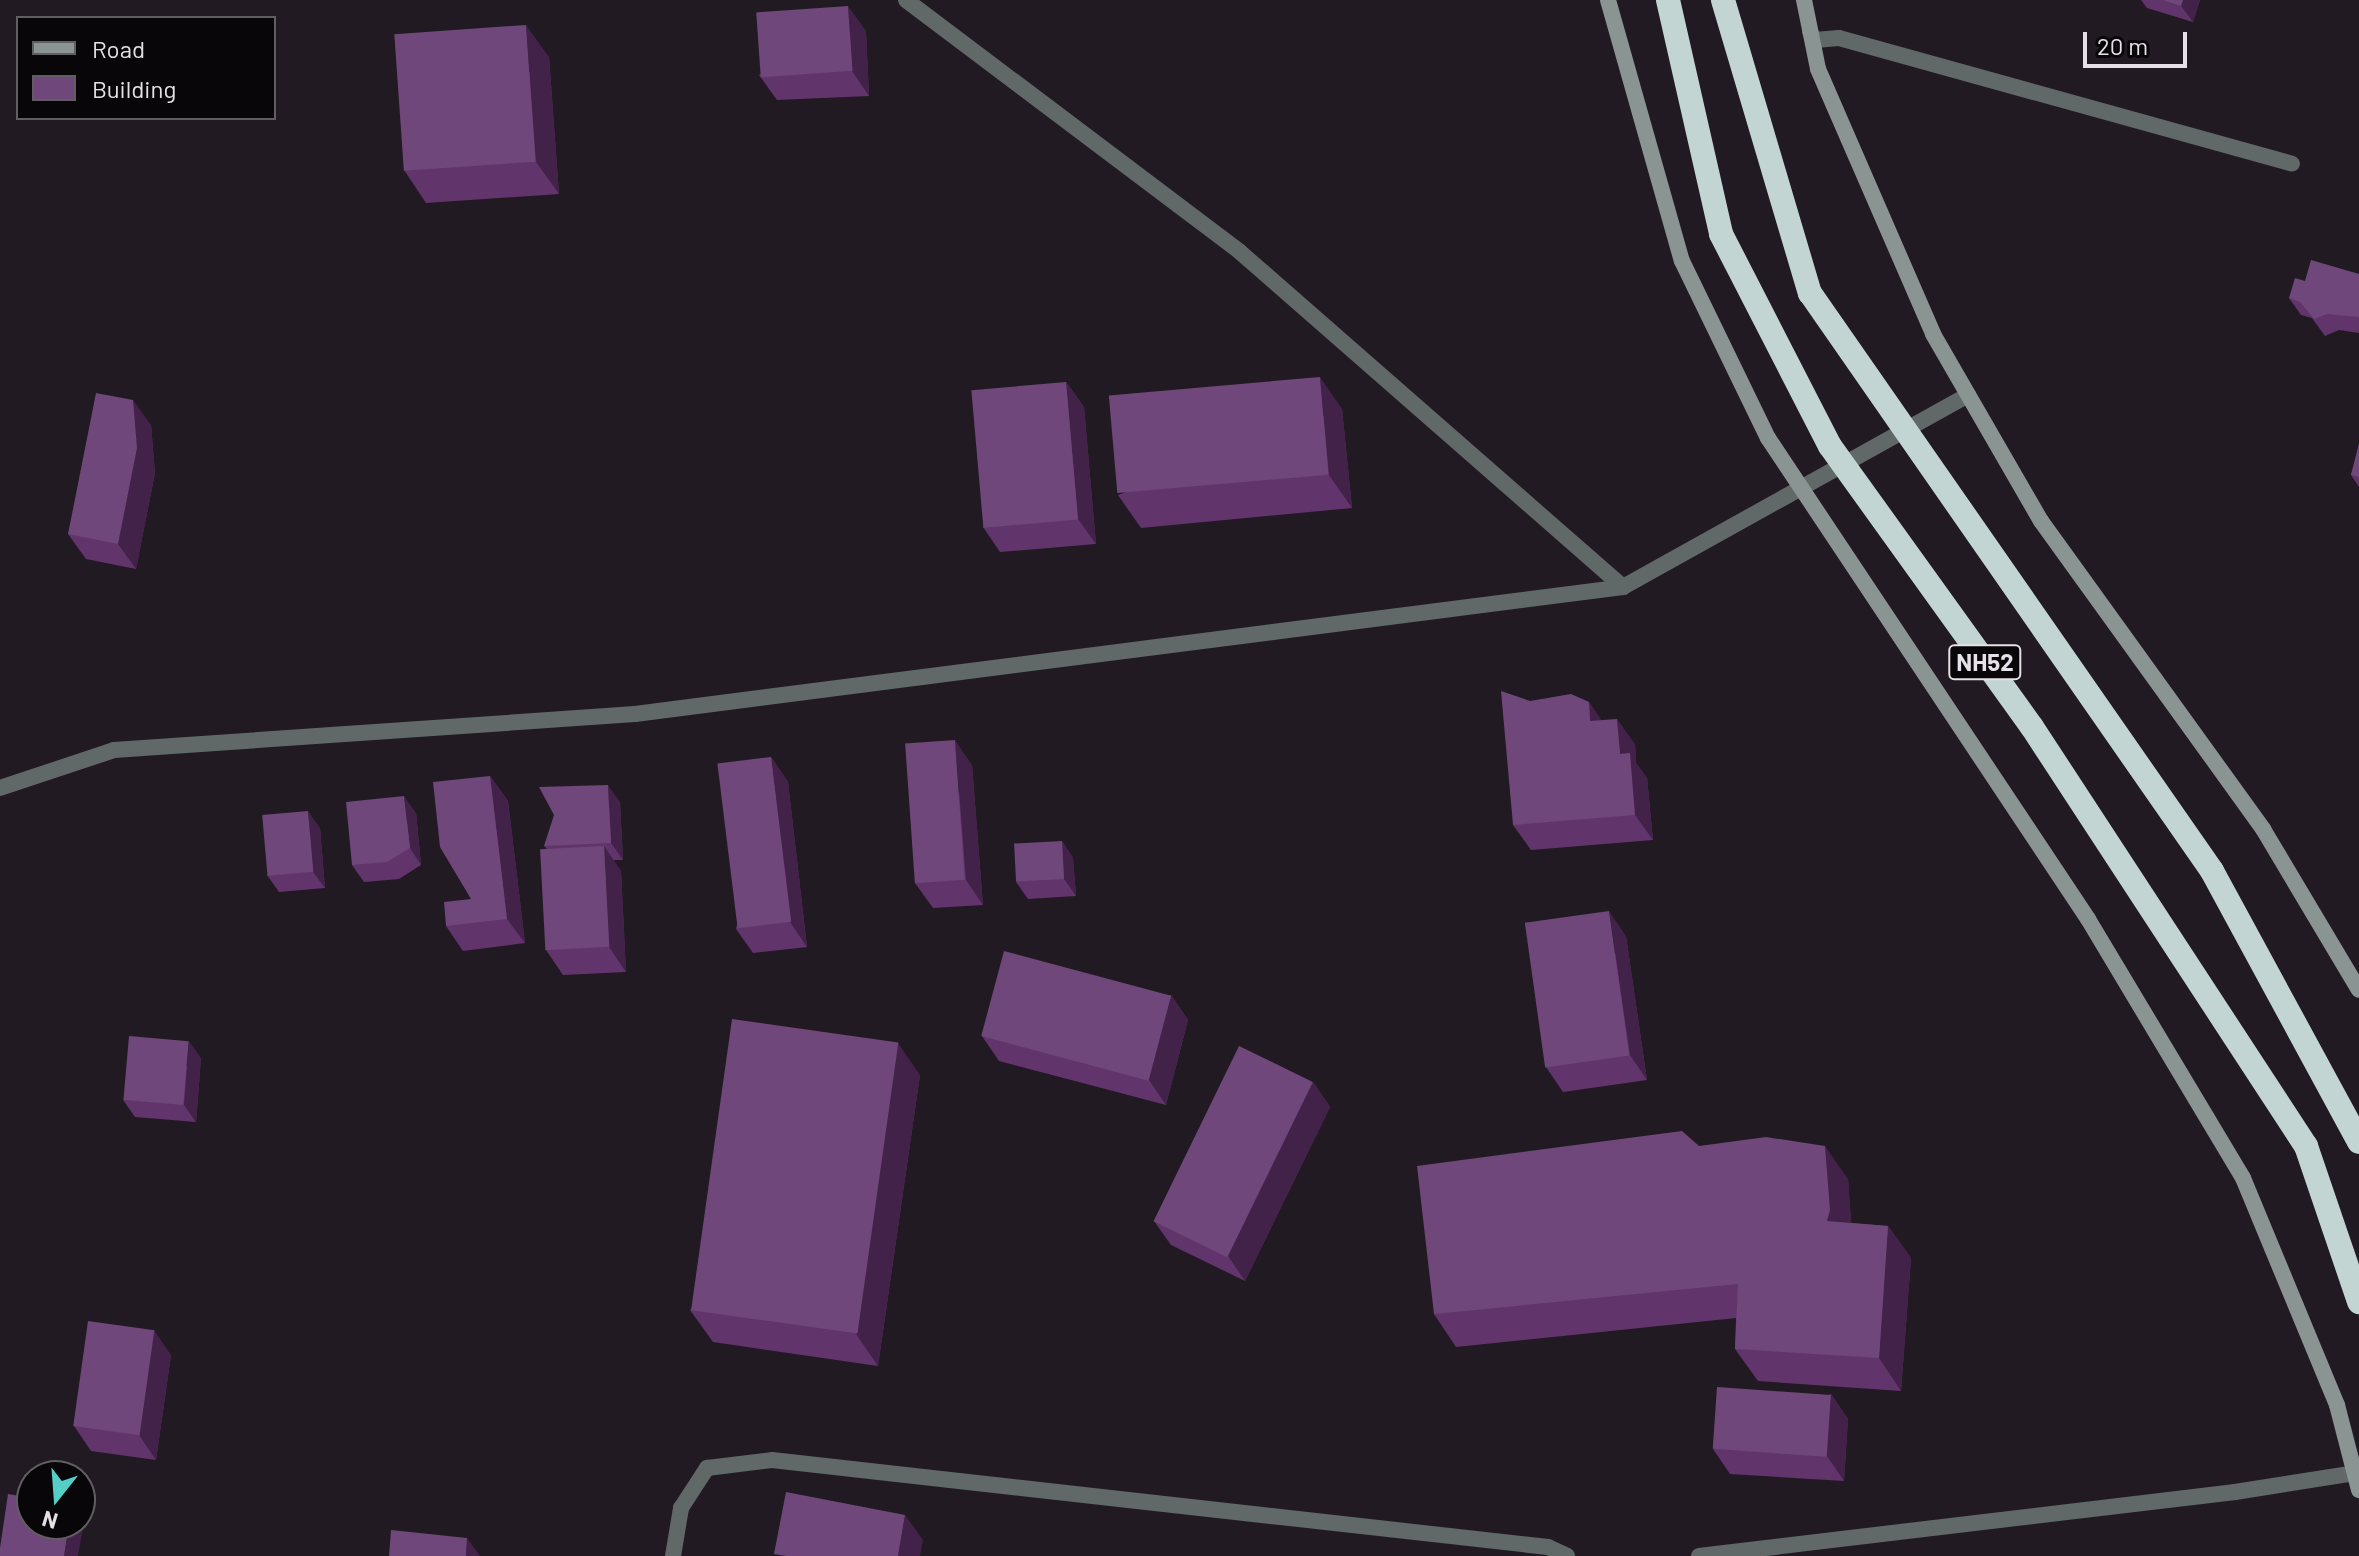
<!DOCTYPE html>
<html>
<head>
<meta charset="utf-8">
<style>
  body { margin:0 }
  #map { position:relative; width:2359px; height:1556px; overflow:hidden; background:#211a22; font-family:Barlow,sans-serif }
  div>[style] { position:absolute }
  .street>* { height:16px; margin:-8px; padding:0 8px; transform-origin:8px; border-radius:8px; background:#616868 }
  .secondary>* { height:16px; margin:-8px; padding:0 8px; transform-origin:8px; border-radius:8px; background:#899493 }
  .highway>* { height:24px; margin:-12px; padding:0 12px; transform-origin:12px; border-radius:12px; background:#c3d5d3 }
  .wall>* { inset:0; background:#62346c }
  .shaded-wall>* { inset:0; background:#422249 }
  .building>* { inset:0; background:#70477a; transform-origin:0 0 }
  span { translate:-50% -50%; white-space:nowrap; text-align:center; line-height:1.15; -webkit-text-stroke:7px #090609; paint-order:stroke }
  .shield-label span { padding:2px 6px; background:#090609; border:2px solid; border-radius:6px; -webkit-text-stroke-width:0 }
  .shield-label { font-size:24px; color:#e6e1e8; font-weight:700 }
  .legend { position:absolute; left:16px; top:16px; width:260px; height:104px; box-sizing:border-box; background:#090609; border:2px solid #615e62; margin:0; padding:10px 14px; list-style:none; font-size:24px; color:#e6e1e8 }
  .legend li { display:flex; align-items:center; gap:16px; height:40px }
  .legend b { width:40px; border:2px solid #615e62 }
  .north { position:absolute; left:16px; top:1460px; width:80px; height:80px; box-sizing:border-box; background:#090609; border:2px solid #615e62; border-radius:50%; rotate:197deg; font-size:22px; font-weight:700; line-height:32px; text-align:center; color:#e6e1e8 }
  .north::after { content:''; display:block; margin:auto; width:28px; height:36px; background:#55cec5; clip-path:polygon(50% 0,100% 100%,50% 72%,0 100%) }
  .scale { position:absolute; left:2083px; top:32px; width:104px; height:36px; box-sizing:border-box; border:4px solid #e6e1e8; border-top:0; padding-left:10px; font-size:24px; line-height:28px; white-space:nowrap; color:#e6e1e8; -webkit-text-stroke:6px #090609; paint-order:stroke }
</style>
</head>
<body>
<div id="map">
  <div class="street">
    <div style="left:906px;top:0;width:418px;rotate:37deg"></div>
    <div style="left:1240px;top:252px;width:509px;rotate:41.18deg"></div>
    <div style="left:1810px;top:32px;width:9px;rotate:58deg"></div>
    <div style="left:1815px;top:40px;width:24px;rotate:-5deg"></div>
    <div style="left:1839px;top:38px;width:470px;rotate:15.5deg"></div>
    <div style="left:0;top:788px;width:120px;rotate:-18.4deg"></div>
    <div style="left:114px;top:750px;width:522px;rotate:-3.95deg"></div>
    <div style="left:635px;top:714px;width:996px;rotate:-7.32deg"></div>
    <div style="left:1623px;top:587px;width:395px;rotate:-29.1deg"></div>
    <div style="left:673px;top:1556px;width:49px;rotate:-80.5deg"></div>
    <div style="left:681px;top:1508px;width:48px;rotate:-57deg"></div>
    <div style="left:707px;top:1468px;width:65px;rotate:-7deg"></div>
    <div style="left:772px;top:1460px;width:781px;rotate:6.4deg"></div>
    <div style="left:1548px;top:1547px;width:21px;rotate:25deg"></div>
    <div style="left:1699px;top:1556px;width:540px;rotate:-6.81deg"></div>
    <div style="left:2235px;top:1492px;width:121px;rotate:-9deg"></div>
  </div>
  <div class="secondary">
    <div style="left:1608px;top:0;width:271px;rotate:74.2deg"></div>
    <div style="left:1682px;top:261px;width:197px;rotate:64.1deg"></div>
    <div style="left:1768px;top:438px;width:578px;rotate:56.36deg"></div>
    <div style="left:2088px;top:919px;width:302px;rotate:59.1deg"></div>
    <div style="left:2243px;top:1178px;width:246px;rotate:67.5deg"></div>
    <div style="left:2337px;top:1405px;width:88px;rotate:75.5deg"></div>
    <div style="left:1804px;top:0;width:70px;rotate:78.5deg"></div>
    <div style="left:1818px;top:69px;width:289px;rotate:66.5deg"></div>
    <div style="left:1933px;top:334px;width:216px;rotate:60deg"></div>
    <div style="left:2041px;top:521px;width:380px;rotate:54.2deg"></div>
    <div style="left:2263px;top:829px;width:187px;rotate:59.2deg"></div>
  </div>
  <div class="highway">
    <div style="left:1668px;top:0;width:240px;rotate:77.2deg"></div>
    <div style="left:1721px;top:234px;width:238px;rotate:62.8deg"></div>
    <div style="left:1830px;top:446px;width:346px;rotate:54.3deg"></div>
    <div style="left:2032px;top:727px;width:501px;rotate:56.82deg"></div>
    <div style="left:2306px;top:1146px;width:165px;rotate:71.2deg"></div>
    <div style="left:1723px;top:0;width:306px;rotate:73.5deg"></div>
    <div style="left:1810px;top:293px;width:704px;rotate:55.18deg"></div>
    <div style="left:2212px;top:871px;width:308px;rotate:61.5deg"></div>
  </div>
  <div class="wall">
    <div style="clip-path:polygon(2141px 0,2200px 0,2193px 22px,2147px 8px)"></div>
    <div style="clip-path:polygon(866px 31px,869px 96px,777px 100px,759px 75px)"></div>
    <div style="clip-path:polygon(549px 57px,559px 194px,426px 203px,404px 170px)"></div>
    <div style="clip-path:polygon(2359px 274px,2359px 333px,2339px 330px,2325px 336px,2312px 318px,2301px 315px,2289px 298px,2305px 281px)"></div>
    <div style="clip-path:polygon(1066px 382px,1084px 407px,1096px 544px,1000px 552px,983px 527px)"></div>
    <div style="clip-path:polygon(1342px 409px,1352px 508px,1141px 528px,1118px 495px)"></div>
    <div style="clip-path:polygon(151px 425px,155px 473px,136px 569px,86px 559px,68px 534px)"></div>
    <div style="clip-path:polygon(2359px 444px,2359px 487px,2351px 475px)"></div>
    <div style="clip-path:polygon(1530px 701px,1589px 702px,1601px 720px,1635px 744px,1636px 763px,1647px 778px,1653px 840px,1531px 850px,1513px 825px)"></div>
    <div style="clip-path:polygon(771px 757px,788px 782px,807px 947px,753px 953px,736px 929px)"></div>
    <div style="clip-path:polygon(972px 765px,983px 905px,933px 908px,915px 883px)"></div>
    <div style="clip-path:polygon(490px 776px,508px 801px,525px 943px,463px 951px,446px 926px,471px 899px)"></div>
    <div style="clip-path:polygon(620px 802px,623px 860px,613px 860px,621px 871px,626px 972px,563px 975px,546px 950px,547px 849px,544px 846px)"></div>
    <div style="clip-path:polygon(416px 813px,421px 865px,399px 879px,364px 882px,352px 865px)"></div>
    <div style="clip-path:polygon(320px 828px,325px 888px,279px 892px,267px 875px)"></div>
    <div style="clip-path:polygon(1062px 841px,1073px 858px,1076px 896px,1028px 899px,1016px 882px)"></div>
    <div style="clip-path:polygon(1626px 936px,1647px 1080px,1563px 1092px,1546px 1067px)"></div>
    <div style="clip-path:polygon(1171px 995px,1188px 1020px,1166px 1105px,999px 1061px,982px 1036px)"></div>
    <div style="clip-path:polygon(201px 1058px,196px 1122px,135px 1117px,123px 1100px)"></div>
    <div style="clip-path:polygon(920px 1075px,878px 1366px,713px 1342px,690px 1310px)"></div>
    <div style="clip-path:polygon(1313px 1082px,1330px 1107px,1245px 1281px,1171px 1245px,1154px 1221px)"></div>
    <div style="clip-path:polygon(1699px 1146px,1848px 1179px,1851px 1223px,1888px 1226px,1911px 1258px,1901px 1391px,1758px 1381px,1735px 1349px,1736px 1318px,1456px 1347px,1434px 1314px)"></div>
    <div style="clip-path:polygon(171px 1355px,156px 1460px,91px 1451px,74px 1426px)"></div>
    <div style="clip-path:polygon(1831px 1394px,1848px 1419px,1844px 1481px,1730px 1474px,1713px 1449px)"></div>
  </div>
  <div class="shaded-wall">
    <div style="clip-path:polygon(2183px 0,2200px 0,2193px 22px,2181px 6px)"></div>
    <div style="clip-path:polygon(848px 6px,866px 31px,869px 96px,852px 71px)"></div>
    <div style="clip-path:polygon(526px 25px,549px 57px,559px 194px,536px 162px)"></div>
    <div style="clip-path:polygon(1320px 377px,1342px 409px,1352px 508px,1329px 475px)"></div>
    <div style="clip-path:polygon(1066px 382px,1084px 407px,1096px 544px,1078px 519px)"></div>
    <div style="clip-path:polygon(133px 400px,151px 425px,155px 473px,136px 569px,118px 544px)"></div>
    <div style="clip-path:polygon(1589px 702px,1606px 727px,1590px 721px)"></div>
    <div style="clip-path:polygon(1617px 719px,1635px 744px,1636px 763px,1647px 778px,1653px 840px,1635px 815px,1620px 754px)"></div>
    <div style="clip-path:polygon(955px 740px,972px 765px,983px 905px,966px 880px)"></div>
    <div style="clip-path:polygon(771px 757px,788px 782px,807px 947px,790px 922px)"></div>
    <div style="clip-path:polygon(490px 776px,508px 801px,525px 943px,507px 919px)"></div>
    <div style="clip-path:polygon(608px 785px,620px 802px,623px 860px,611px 843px)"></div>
    <div style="clip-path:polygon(404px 796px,416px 813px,421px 865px,410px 848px)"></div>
    <div style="clip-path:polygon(308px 811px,320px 828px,325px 888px,313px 872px)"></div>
    <div style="clip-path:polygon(1062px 841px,1073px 858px,1076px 896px,1064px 879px)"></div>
    <div style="clip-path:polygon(604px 846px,621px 871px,626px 972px,609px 947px)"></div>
    <div style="clip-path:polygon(1609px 911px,1626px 936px,1647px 1080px,1630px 1055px)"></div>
    <div style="clip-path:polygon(1171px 995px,1188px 1020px,1166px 1105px,1149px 1080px)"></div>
    <div style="clip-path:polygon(189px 1041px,201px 1058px,196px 1122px,184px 1105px)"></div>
    <div style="clip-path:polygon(898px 1043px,920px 1075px,878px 1366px,856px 1334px)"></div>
    <div style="clip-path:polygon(1313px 1082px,1330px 1107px,1245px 1281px,1228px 1256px)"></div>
    <div style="clip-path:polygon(1825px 1146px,1848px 1179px,1853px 1242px,1827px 1221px)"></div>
    <div style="clip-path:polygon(1888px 1226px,1911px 1258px,1901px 1391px,1879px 1358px)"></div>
    <div style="clip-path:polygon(154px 1330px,171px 1355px,156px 1460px,139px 1435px)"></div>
    <div style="clip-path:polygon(1831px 1394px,1848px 1419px,1844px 1481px,1827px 1456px)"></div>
    <div style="clip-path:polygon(905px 1515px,923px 1540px,920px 1556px,898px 1556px)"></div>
    <div style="clip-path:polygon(80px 1516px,84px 1521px,78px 1556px,64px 1556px,69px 1524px,80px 1524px)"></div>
    <div style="clip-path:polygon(467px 1538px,480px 1556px,466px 1556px)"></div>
  </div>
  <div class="building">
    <div style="clip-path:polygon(2163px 0,2183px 0,2181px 6px)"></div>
    <div style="left:848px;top:6px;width:65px;height:92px;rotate:86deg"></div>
    <div style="left:526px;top:25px;width:137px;height:132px;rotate:86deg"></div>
    <div style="clip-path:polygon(2311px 260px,2359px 274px,2359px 317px,2327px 314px,2314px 319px,2300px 302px,2289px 298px,2295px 278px,2305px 281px)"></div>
    <div style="left:1320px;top:377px;width:98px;height:212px;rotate:85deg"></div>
    <div style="left:1066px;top:382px;width:138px;height:95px;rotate:85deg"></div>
    <div style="clip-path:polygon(96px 393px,133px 400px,137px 448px,118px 544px,68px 534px)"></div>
    <div style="clip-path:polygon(2359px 444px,2359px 477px,2351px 475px)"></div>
    <div style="clip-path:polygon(1501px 691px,1530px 701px,1571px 694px,1589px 702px,1590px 721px,1617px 719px,1620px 754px,1630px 753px,1635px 815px,1513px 825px)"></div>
    <div style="left:955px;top:740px;width:140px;height:50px;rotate:86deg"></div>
    <div style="left:771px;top:757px;width:166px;height:54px;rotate:83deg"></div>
    <div style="clip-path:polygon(490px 776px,507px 919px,446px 926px,444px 902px,471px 899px,440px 847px,433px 782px)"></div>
    <div style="clip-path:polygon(608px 785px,611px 843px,544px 846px,554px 815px,539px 787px)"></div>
    <div style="clip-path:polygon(404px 796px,410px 848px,387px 862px,352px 865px,346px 802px)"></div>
    <div style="left:308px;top:811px;width:61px;height:46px;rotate:85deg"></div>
    <div style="left:1062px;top:841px;width:38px;height:48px;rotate:87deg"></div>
    <div style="left:604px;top:846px;width:101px;height:64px;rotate:87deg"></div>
    <div style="left:1609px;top:911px;width:146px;height:85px;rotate:82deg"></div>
    <div style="left:1004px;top:951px;width:173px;height:88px;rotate:15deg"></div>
    <div style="left:732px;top:1019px;width:168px;height:294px;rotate:8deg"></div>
    <div style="left:129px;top:1036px;width:60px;height:64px;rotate:5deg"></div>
    <div style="left:1239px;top:1046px;width:82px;height:195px;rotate:26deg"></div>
    <div style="clip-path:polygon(1682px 1131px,1699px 1146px,1766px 1137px,1825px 1146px,1830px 1210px,1827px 1221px,1888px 1226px,1879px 1358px,1735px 1349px,1738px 1284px,1434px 1314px,1417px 1166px)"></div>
    <div style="left:88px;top:1321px;width:67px;height:106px;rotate:8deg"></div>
    <div style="left:1717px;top:1387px;width:114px;height:62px;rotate:4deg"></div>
    <div style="clip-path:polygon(786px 1492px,905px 1515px,898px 1556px,786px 1556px,774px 1554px)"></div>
    <div style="clip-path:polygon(8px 1494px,32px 1498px,32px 1524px,69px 1524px,64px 1556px,0 1556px,0 1548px)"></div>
    <div style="clip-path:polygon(391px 1530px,467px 1538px,466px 1556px,389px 1556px)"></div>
  </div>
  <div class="shield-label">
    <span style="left:1985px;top:662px">NH52</span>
  </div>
  <ul class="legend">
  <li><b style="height:10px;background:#899493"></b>Road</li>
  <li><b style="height:22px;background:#70477a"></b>Building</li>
  </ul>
  <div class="north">N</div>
  <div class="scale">20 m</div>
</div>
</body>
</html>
